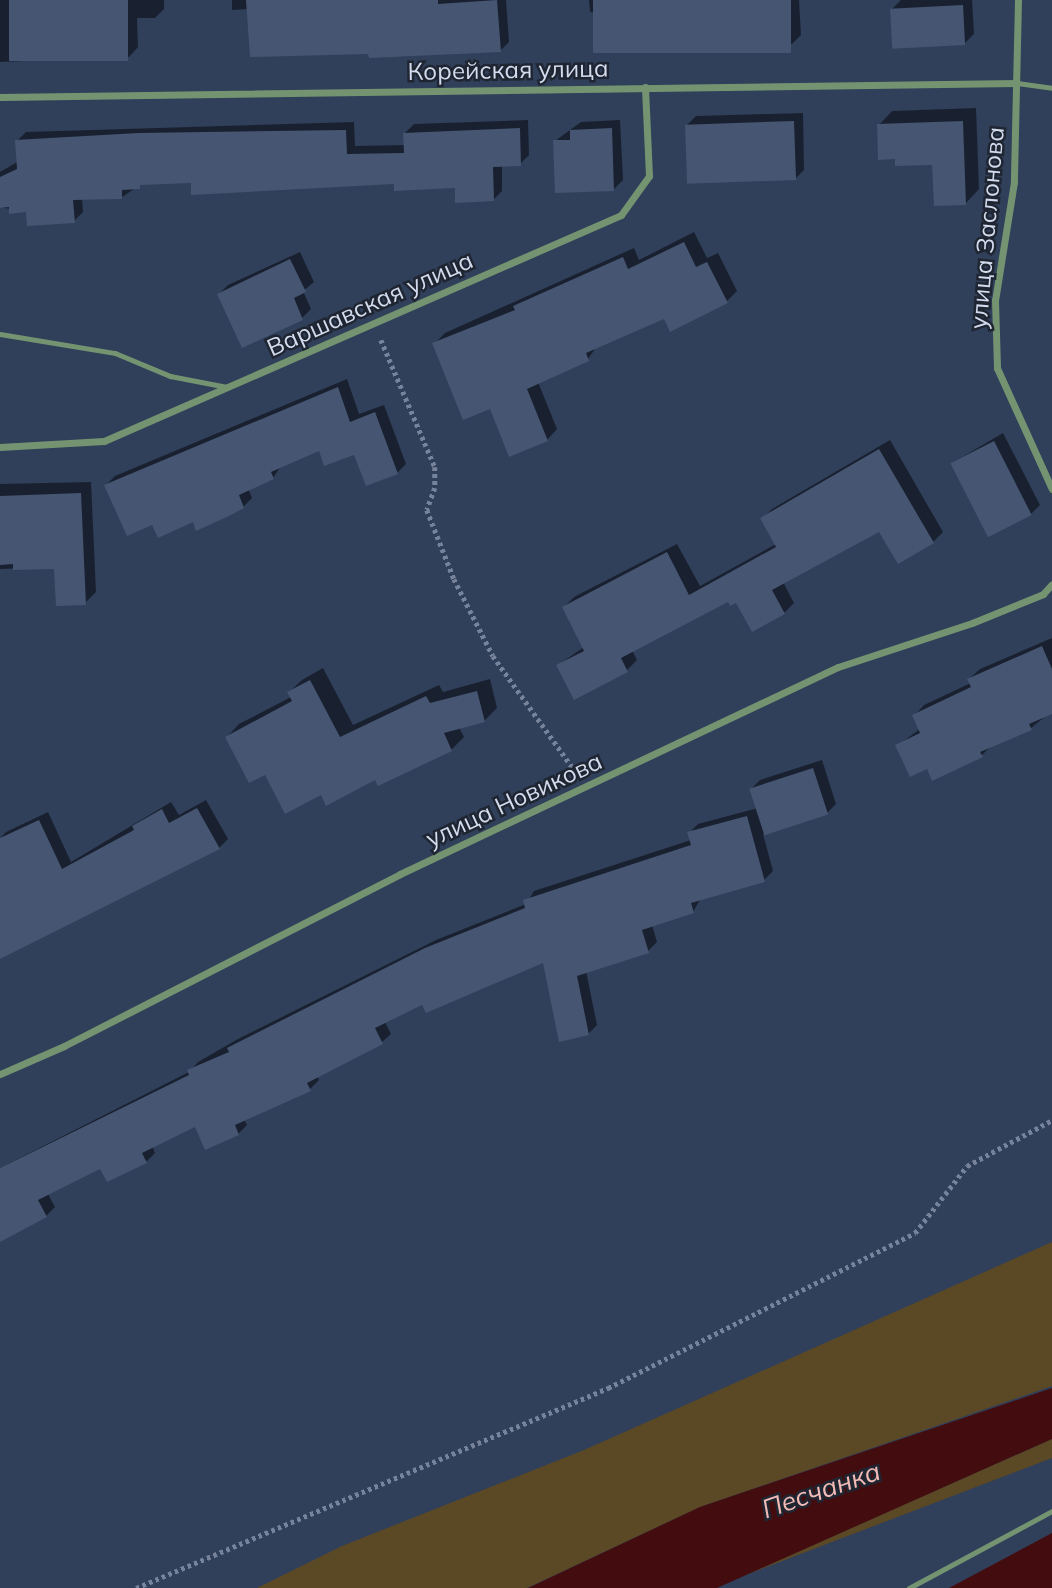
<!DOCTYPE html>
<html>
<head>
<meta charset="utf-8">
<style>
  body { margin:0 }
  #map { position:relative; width:1052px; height:1588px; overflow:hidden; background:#303f5a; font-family:Mulish,sans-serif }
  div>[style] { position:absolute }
  .green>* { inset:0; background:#5b4926 }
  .water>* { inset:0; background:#430d10 }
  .shadow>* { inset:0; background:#0007 }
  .building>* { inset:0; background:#465572; transform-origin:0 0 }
  .path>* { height:4.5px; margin-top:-2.25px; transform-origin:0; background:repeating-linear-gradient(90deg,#77839a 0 3.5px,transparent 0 7px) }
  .service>* { height:5px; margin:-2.5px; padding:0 2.5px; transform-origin:2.5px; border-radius:2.5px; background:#749471 }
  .minor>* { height:7px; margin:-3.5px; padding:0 3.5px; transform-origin:3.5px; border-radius:3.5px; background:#749471 }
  span { translate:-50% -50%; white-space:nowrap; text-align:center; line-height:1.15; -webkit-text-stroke:5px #1f2632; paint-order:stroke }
  .street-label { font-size:24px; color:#d3dcee }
  .water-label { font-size:26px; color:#f3bab6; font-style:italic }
</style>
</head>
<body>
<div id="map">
  <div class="green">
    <div style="clip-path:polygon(1052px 1242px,1052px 1386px,700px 1507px,527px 1588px,257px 1588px,342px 1546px,584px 1450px)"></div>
    <div style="clip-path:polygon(1052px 1439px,1052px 1458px,743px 1576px)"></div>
  </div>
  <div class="water">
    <div style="clip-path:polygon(1052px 1388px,1052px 1439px,717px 1588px,528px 1588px,700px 1507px)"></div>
    <div style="clip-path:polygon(1052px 1533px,1052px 1588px,949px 1588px)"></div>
  </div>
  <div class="shadow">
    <div style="clip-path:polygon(0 0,164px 0,164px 9px,155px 18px,137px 18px,138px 47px,129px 57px,0 62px)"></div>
    <div style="clip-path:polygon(232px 0,506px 0,509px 42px,500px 51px,370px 52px,249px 9px,232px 10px)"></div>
    <div style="clip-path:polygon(589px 0,799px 0,801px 35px,792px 44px,590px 12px)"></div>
    <div style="clip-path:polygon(901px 0,972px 0,974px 34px,965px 43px,892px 9px)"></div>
    <div style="clip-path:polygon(976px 108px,979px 189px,966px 203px,934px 163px,897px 157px,879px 125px,892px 111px)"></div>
    <div style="clip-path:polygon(803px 113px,804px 170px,795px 179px,687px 125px,696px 116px)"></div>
    <div style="clip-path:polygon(528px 120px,529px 155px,520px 164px,502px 165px,502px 191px,493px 200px,456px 186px,395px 182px,193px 181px,143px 183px,122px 197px,82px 198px,83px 212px,74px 221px,0 207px,0 172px,19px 161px,17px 141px,26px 132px,354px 122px,355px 146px,405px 145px,405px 133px,414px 124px)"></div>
    <div style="clip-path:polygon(620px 120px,623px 180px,614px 189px,555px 141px,581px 122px)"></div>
    <div style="clip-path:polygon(694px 232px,707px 258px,718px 253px,737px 291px,727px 301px,664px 317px,597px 346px,588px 359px,538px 382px,557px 429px,547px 440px,491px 407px,434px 344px,445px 333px,634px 248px,639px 260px)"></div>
    <div style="clip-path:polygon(300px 252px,314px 282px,303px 291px,311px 309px,302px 318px,243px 346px,219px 294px,228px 285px)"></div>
    <div style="clip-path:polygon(347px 379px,359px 414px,384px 405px,406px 464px,397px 473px,355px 452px,320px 449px,281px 466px,273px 478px,248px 488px,252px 498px,243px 507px,194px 520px,153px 522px,106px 485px,115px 476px)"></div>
    <div style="clip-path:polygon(1003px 433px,1040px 505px,1031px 514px,952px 463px)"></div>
    <div style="clip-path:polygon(890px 440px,943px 532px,933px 542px,880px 529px,783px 582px,794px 603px,784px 613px,729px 599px,632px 650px,637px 660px,627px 670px,574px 697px,558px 665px,584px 647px,564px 607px,574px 597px,677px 544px,700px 586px,776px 544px,762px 519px,772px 509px)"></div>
    <div style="clip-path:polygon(91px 482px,96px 592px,85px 603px,56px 567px,0 569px,0 484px)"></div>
    <div style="clip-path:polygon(1052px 638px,1052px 711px,1031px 728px,993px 744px,982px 755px,928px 767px,897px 746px,920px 729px,914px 716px,924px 705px,971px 683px,969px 679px,980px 669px)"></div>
    <div style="clip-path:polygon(323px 668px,353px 725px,439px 685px,443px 692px,490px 679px,497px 708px,484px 721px,459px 727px,464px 737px,451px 750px,321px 792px,266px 773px,227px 737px,239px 724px,291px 697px,289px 692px,302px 680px)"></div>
    <div style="clip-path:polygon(822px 760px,836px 804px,827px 813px,763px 834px,773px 871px,764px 880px,701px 898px,693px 912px,652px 925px,657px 942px,648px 951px,586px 971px,597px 1025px,588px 1034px,544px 961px,423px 1002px,385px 1022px,391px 1034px,382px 1042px,317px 1076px,319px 1080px,310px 1089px,244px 1119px,247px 1125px,238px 1134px,196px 1125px,152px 1146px,155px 1153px,146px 1162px,101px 1166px,48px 1194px,55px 1207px,46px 1216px,0 1240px,0 1168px,189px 1072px,198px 1062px,238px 1039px,436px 940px,526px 904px,534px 891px,691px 840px,689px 833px,698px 824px,758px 808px,751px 789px,760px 780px)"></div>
    <div style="clip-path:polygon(206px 800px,228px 839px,219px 848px,0 957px,0 838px,6px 832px,48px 812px,71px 862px,171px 802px,179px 815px)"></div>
  </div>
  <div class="building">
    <div style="left:9px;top:0;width:119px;height:61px"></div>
    <div style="clip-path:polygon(246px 0,438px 0,438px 4px,497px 0,501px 52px,369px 58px,368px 54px,250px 57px)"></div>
    <div style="left:593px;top:0;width:198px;height:53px"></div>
    <div style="left:963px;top:5px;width:40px;height:73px;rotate:87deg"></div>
    <div style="left:794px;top:121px;width:59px;height:109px;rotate:88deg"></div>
    <div style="clip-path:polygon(963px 121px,966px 205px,934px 206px,932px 165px,895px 166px,895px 159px,878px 160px,877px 124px)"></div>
    <div style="clip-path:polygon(520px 128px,521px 166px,493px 167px,494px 201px,455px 203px,455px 188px,394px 191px,394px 184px,191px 195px,191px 183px,140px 185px,140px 189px,122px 190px,122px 199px,73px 200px,75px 223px,27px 226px,26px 212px,9px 214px,9px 207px,0 208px,0 177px,17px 169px,15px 140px,138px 133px,346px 130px,347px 154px,404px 153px,403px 133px)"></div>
    <div style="clip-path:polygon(612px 128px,614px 191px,555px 193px,553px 140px,570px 140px,570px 130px)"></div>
    <div style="clip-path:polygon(684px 242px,696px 267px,707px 262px,728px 303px,670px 332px,664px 319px,586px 353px,589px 361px,527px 389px,548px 441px,509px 457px,490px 409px,463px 420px,432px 343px,515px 310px,513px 306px,623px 257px,628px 269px)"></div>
    <div style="clip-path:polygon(290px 259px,306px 292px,294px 298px,303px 320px,242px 348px,217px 294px)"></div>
    <div style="clip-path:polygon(338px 387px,350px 422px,375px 412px,398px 474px,366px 486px,354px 455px,324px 466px,319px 451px,271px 472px,274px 479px,239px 495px,244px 508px,229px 516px,196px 531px,193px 522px,158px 538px,152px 525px,127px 536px,104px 485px)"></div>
    <div style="left:994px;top:441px;width:83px;height:49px;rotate:63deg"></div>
    <div style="clip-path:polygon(879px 449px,934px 543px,898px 564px,879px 532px,772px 590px,785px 614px,752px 632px,736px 603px,730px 606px,728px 602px,621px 658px,628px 672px,574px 700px,556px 665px,584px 651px,562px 607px,667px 552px,689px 595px,776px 547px,760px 518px)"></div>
    <div style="clip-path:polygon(81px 493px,86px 605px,56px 606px,54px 569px,13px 570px,13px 564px,0 565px,0 496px)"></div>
    <div style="clip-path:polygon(1042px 646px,1052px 669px,1052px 714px,1029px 724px,1032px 730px,980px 752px,983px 757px,932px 781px,927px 769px,910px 777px,895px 745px,920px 733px,912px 715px,971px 687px,967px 679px)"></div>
    <div style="clip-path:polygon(310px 680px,340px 737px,426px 696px,430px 703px,477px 691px,485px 722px,444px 733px,452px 751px,378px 786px,375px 780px,326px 806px,321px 795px,285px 814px,265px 775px,249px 783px,225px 737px,292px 701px,287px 692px)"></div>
    <div style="left:813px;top:768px;width:49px;height:67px;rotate:72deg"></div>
    <div style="clip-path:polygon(197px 808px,220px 849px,0 959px,0 838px,39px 820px,62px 869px,134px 830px,132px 826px,162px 809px,169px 823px)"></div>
    <div style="clip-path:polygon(747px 816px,765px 882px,691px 903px,694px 913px,642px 930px,649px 953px,577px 976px,589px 1035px,559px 1042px,543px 963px,426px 1013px,422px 1005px,375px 1028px,383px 1044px,307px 1083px,311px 1091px,235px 1125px,239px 1135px,205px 1150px,195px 1127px,142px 1153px,147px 1163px,107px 1182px,100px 1169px,38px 1200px,47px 1217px,0 1242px,0 1168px,189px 1075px,187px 1070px,229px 1052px,227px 1048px,425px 948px,525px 908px,523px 900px,691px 845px,687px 832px)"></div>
  </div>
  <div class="path">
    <div style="left:381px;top:340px;width:138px;rotate:67deg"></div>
    <div style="left:435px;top:467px;width:21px;rotate:90deg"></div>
    <div style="left:435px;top:488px;width:23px;rotate:110deg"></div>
    <div style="left:427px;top:510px;width:74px;rotate:68.6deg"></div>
    <div style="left:454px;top:579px;width:86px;rotate:63.1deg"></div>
    <div style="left:493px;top:656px;width:141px;rotate:54.5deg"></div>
    <div style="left:136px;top:1588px;width:513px;rotate:-22.96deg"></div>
    <div style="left:608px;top:1388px;width:344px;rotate:-26.8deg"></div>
    <div style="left:915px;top:1233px;width:85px;rotate:-52.2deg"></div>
    <div style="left:967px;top:1166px;width:97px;rotate:-28.4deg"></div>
  </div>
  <div class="service">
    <div style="left:1017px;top:83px;width:35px;rotate:8deg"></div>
    <div style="left:0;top:334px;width:117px;rotate:9.4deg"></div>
    <div style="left:115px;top:353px;width:60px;rotate:22.7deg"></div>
    <div style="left:170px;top:376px;width:58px;rotate:10.9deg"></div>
    <div style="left:909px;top:1588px;width:162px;rotate:-28.3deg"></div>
  </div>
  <div class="minor">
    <div style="left:1018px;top:0;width:182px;rotate:91.3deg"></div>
    <div style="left:1014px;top:182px;width:120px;rotate:99.1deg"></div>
    <div style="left:995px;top:300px;width:68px;rotate:88.3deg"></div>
    <div style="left:997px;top:368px;width:133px;rotate:65.6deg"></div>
    <div style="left:0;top:97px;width:1017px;rotate:-0.79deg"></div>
    <div style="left:0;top:447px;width:104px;rotate:-3.3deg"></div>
    <div style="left:104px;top:441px;width:564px;rotate:-23.61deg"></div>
    <div style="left:621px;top:215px;width:48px;rotate:-54.3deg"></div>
    <div style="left:649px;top:176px;width:89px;rotate:-92.6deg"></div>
    <div style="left:0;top:1074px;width:70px;rotate:-23.6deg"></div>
    <div style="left:64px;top:1046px;width:377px;rotate:-27.1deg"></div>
    <div style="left:400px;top:874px;width:484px;rotate:-25.3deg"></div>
    <div style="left:838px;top:667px;width:141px;rotate:-18.2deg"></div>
    <div style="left:972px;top:623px;width:77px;rotate:-22.2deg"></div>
    <div style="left:1043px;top:594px;width:13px;rotate:-48deg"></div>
  </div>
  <div class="street-label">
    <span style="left:508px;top:70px;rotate:-1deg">Корейская улица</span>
    <span style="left:987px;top:228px;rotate:-85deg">улица Заслонова</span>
    <span style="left:370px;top:304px;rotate:-24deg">Варшавская улица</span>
    <span style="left:514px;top:800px;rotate:-25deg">улица Новикова</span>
  </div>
  <div class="water-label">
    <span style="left:821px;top:1490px;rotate:-19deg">Песчанка</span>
  </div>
</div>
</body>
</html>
